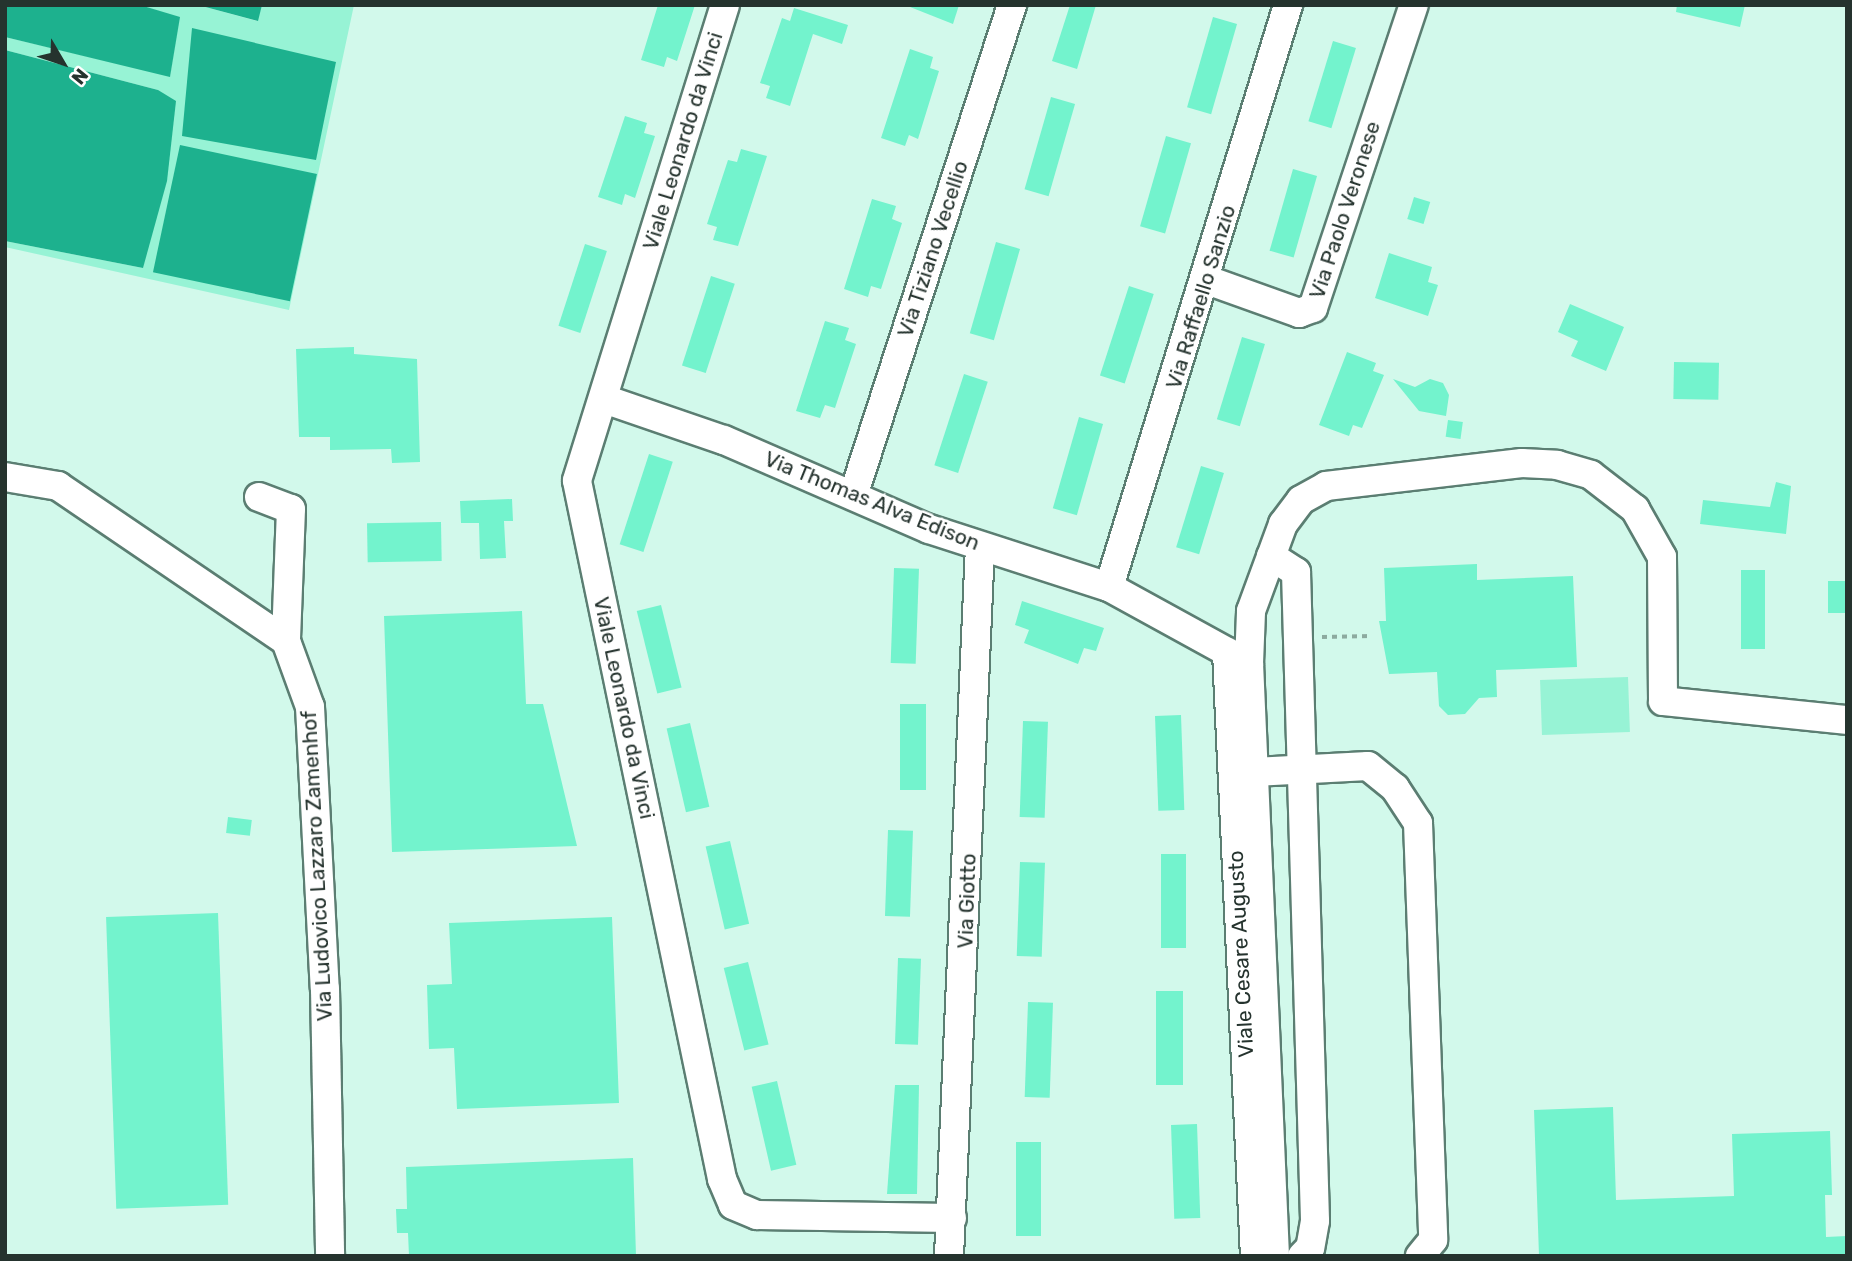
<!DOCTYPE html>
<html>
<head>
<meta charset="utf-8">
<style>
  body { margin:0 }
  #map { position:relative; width:1852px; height:1261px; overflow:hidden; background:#d2f9eb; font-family:Rubik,sans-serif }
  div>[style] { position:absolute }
  .green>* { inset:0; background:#97f3d5; transform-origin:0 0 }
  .water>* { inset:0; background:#1db18e; transform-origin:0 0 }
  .building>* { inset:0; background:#73f3cd; transform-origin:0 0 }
  .path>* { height:3.5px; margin-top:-1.75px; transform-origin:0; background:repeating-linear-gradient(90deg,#8daa9f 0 5px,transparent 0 10px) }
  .roads { filter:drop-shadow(2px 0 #5b7e72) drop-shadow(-2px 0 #5b7e72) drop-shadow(0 2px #5b7e72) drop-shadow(0 -2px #5b7e72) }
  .minor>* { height:28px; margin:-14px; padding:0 14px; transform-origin:14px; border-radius:14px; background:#fff }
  span { translate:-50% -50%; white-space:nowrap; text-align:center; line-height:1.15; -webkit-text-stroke:5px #fff; paint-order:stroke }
  .street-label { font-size:21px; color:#25332e }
  .frame { position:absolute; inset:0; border:7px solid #25332e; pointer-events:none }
  .north { position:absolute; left:28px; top:28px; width:70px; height:70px; -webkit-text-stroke:5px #fff; paint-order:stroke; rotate:129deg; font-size:19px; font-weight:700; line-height:28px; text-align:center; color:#25332e }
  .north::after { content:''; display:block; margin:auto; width:24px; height:32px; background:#25332e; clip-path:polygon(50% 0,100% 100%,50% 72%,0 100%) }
</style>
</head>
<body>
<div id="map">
  <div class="green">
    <div style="clip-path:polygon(140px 5px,198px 5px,257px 21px,262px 5px,354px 5px,289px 310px,5px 247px,5px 241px,143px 268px,158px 90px,5px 50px,5px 37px,170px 76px,179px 18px)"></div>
    <div style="left:1628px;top:677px;width:55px;height:88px;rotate:88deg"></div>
  </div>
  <div class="water">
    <div style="clip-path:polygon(5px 5px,140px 5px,180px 17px,170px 77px,5px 37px)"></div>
    <div style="clip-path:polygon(198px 5px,262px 5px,258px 21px)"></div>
    <div style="clip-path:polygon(192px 28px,336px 62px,316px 160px,182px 136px)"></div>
    <div style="clip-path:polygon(5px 50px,158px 90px,176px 101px,167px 181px,143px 268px,5px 241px)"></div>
    <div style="left:180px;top:145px;width:140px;height:130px;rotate:12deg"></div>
  </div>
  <div class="building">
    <div style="clip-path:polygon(658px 5px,695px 5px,677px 61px,667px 57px,664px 67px,641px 60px)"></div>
    <div style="clip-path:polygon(905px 5px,959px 5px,953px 24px)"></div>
    <div style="clip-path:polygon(1070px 5px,1096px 5px,1077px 69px,1052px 61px)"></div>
    <div style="clip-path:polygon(1677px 5px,1745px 5px,1740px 27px,1676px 12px)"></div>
    <div style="clip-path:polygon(794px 8px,848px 25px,842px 44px,813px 34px,790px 106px,766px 98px,770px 86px,760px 83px,782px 18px,790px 21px)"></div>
    <div style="left:1213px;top:17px;width:25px;height:94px;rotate:16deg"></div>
    <div style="left:1333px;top:41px;width:24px;height:84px;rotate:17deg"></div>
    <div style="clip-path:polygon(910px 49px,933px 57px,930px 68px,939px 71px,918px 139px,909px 135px,905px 146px,881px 138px)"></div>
    <div style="left:1051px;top:97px;width:25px;height:96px;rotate:16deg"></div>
    <div style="clip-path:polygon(625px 116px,647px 123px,644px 133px,655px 136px,635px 198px,625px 194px,622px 205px,598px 197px)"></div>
    <div style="left:1166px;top:136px;width:26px;height:94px;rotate:16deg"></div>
    <div style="clip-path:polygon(741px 149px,767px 156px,738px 246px,713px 240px,717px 227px,707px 224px,728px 160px,737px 162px)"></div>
    <div style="left:1293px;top:169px;width:25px;height:85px;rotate:16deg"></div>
    <div style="left:1414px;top:197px;width:17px;height:23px;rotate:17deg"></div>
    <div style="clip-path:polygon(872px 199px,896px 206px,892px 219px,902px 223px,881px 289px,871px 286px,868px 297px,844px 289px)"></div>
    <div style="left:996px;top:242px;width:25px;height:95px;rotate:16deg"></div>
    <div style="left:585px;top:244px;width:23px;height:86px;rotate:18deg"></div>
    <div style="clip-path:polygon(1389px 253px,1432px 267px,1428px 282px,1438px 285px,1428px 316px,1375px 298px)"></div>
    <div style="left:711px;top:276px;width:25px;height:94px;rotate:18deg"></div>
    <div style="left:1129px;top:286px;width:26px;height:94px;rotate:18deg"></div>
    <div style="clip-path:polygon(1570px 304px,1624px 327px,1606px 371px,1571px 356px,1578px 341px,1558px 332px)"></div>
    <div style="clip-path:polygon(825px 321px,849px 328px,845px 340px,856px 344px,835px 408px,825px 405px,820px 418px,796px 411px)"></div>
    <div style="left:1242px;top:337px;width:24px;height:86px;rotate:17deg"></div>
    <div style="clip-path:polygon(354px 347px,354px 354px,417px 359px,420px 462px,392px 463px,391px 449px,330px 450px,330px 437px,299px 437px,296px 349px)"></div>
    <div style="clip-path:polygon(1347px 352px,1376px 363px,1373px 371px,1384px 375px,1362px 428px,1353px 425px,1349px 436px,1319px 425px)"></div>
    <div style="left:1674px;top:362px;width:45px;height:37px;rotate:1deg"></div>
    <div style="left:964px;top:374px;width:25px;height:96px;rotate:18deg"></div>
    <div style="clip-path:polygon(1393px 379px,1415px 387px,1430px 379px,1443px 383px,1449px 395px,1446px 416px,1419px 411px)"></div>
    <div style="left:1079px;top:417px;width:25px;height:95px;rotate:16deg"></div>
    <div style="left:1448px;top:420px;width:15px;height:17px;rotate:8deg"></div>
    <div style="left:649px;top:454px;width:25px;height:95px;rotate:18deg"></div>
    <div style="left:1201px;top:466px;width:24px;height:85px;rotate:17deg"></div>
    <div style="clip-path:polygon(1776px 482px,1791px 486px,1786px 534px,1700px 524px,1703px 500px,1770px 507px)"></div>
    <div style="clip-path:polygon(512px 499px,513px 521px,504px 521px,506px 558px,480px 559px,479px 523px,461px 523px,460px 501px)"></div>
    <div style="left:441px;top:522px;width:39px;height:74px;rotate:89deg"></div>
    <div style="clip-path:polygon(1477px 564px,1477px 580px,1573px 576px,1577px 667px,1496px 670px,1497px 697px,1479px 698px,1465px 714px,1448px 715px,1439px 706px,1437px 672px,1389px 674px,1379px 621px,1386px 621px,1384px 568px)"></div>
    <div style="left:894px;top:568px;width:25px;height:95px;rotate:2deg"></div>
    <div style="left:1741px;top:570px;width:24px;height:79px"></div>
    <div style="left:1828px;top:581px;width:19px;height:32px"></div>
    <div style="clip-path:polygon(1022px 601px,1104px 628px,1096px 651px,1084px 648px,1078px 664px,1024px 643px,1029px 630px,1015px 625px)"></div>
    <div style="left:661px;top:605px;width:85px;height:25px;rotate:76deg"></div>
    <div style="clip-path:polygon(522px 611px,526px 704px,543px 704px,577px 846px,392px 852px,384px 616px)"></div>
    <div style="left:900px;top:704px;width:26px;height:86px"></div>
    <div style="left:1181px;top:715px;width:95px;height:26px;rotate:88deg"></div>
    <div style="left:1023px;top:721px;width:25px;height:96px;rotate:2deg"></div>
    <div style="left:690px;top:723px;width:86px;height:24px;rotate:77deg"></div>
    <div style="left:228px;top:817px;width:24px;height:16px;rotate:7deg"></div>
    <div style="left:888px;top:830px;width:25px;height:86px;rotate:2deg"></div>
    <div style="left:730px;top:841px;width:85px;height:25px;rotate:77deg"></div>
    <div style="left:1161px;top:854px;width:25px;height:94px"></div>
    <div style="left:1020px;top:862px;width:25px;height:94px;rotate:2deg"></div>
    <div style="left:218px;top:913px;width:292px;height:112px;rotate:88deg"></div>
    <div style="clip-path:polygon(612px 917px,619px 1103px,457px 1109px,454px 1048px,429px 1049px,427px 985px,452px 984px,449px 923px)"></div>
    <div style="left:898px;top:958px;width:23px;height:86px;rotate:2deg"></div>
    <div style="left:748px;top:962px;width:85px;height:25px;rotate:76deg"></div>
    <div style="left:1156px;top:991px;width:27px;height:94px"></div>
    <div style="left:1028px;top:1002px;width:25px;height:95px;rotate:2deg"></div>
    <div style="left:777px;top:1081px;width:86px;height:26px;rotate:77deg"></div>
    <div style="clip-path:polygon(895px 1085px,919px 1085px,917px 1194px,887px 1194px)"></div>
    <div style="clip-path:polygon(1613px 1107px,1616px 1200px,1734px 1196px,1732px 1134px,1830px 1131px,1832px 1195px,1825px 1195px,1826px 1237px,1847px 1236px,1847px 1256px,1539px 1256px,1534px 1110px)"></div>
    <div style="left:1197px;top:1124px;width:94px;height:26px;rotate:88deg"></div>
    <div style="left:1016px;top:1142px;width:25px;height:94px"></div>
    <div style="clip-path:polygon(633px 1158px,636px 1256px,409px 1256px,408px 1233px,397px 1233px,396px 1209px,407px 1209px,406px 1167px)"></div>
  </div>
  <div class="path">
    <div style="left:1322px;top:637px;width:50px;rotate:-1.1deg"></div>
  </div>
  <div class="roads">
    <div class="minor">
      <div style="left:725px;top:5px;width:498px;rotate:107.3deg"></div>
      <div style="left:577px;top:481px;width:713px;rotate:78.26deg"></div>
      <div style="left:722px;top:1179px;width:28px;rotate:67deg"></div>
      <div style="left:733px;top:1205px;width:26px;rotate:23deg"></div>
      <div style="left:757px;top:1215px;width:195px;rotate:0.9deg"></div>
      <div style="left:1207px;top:280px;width:98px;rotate:19.7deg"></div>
      <div style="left:1299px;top:313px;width:15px;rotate:-20deg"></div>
      <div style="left:1313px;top:308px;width:319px;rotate:-71.6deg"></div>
      <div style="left:604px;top:399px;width:127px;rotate:18.9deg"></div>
      <div style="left:724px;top:440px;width:223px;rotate:23.5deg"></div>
      <div style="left:929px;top:529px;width:189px;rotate:17.9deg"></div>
      <div style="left:1109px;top:587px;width:160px;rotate:28.8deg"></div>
      <div style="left:5px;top:477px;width:54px;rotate:9.6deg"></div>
      <div style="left:58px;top:486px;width:276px;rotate:34.2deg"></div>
      <div style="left:286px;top:641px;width:70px;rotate:70deg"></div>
      <div style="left:310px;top:707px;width:282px;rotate:87deg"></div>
      <div style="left:325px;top:989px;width:267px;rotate:88.9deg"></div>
      <div style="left:854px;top:493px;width:513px;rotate:-72.06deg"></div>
      <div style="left:259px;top:497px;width:34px;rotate:21deg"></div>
      <div style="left:291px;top:509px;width:132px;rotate:92.2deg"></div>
      <div style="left:1271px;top:556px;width:30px;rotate:33deg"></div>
      <div style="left:1296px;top:572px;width:649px;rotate:88.32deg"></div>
      <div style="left:1315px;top:1221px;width:27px;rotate:100deg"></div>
      <div style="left:1310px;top:1248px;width:11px;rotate:135deg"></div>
      <div style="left:1109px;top:587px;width:609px;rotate:-72.9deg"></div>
      <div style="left:1227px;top:652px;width:605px;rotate:87.35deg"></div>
      <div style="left:1254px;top:772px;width:114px;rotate:-3deg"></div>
      <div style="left:1368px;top:766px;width:35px;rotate:39deg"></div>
      <div style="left:1395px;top:788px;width:42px;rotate:56.7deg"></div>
      <div style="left:1418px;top:823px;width:417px;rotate:87.9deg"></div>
      <div style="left:1433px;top:1240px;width:21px;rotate:129deg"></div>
      <div style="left:949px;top:1256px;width:710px;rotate:-87.5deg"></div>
      <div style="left:1275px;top:1256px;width:593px;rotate:-92.51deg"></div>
      <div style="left:1249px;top:664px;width:53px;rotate:-87.8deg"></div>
      <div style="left:1251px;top:611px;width:93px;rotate:-69.8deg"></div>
      <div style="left:1283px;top:524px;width:30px;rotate:-53deg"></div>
      <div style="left:1301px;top:500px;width:29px;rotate:-29deg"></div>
      <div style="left:1326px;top:486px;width:197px;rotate:-6.7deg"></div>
      <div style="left:1522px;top:463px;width:35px;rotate:3deg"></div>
      <div style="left:1557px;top:465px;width:35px;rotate:16deg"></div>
      <div style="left:1591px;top:475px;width:56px;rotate:37.7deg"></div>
      <div style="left:1635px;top:509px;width:55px;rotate:60.6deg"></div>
      <div style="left:1662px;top:557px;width:144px;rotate:89.6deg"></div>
      <div style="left:1663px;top:701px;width:185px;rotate:5.9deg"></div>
    </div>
  </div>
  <div class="street-label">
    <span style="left:683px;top:141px;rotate:-73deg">Viale Leonardo da Vinci</span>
    <span style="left:1345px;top:210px;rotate:-72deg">Via Paolo Veronese</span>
    <span style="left:933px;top:249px;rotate:-72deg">Via Tiziano Vecellio</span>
    <span style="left:1201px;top:297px;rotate:-73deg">Via Raffaello Sanzio</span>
    <span style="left:872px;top:501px;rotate:22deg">Via Thomas Alva Edison</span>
    <span style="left:624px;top:708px;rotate:78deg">Viale Leonardo da Vinci</span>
    <span style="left:317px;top:866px;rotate:-93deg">Via Ludovico Lazzaro Zamenhof</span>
    <span style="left:967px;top:901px;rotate:-88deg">Via Giotto</span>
    <span style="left:1241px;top:954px;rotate:-93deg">Viale Cesare Augusto</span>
  </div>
  <div class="frame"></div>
  <div class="north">N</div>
</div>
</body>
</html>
